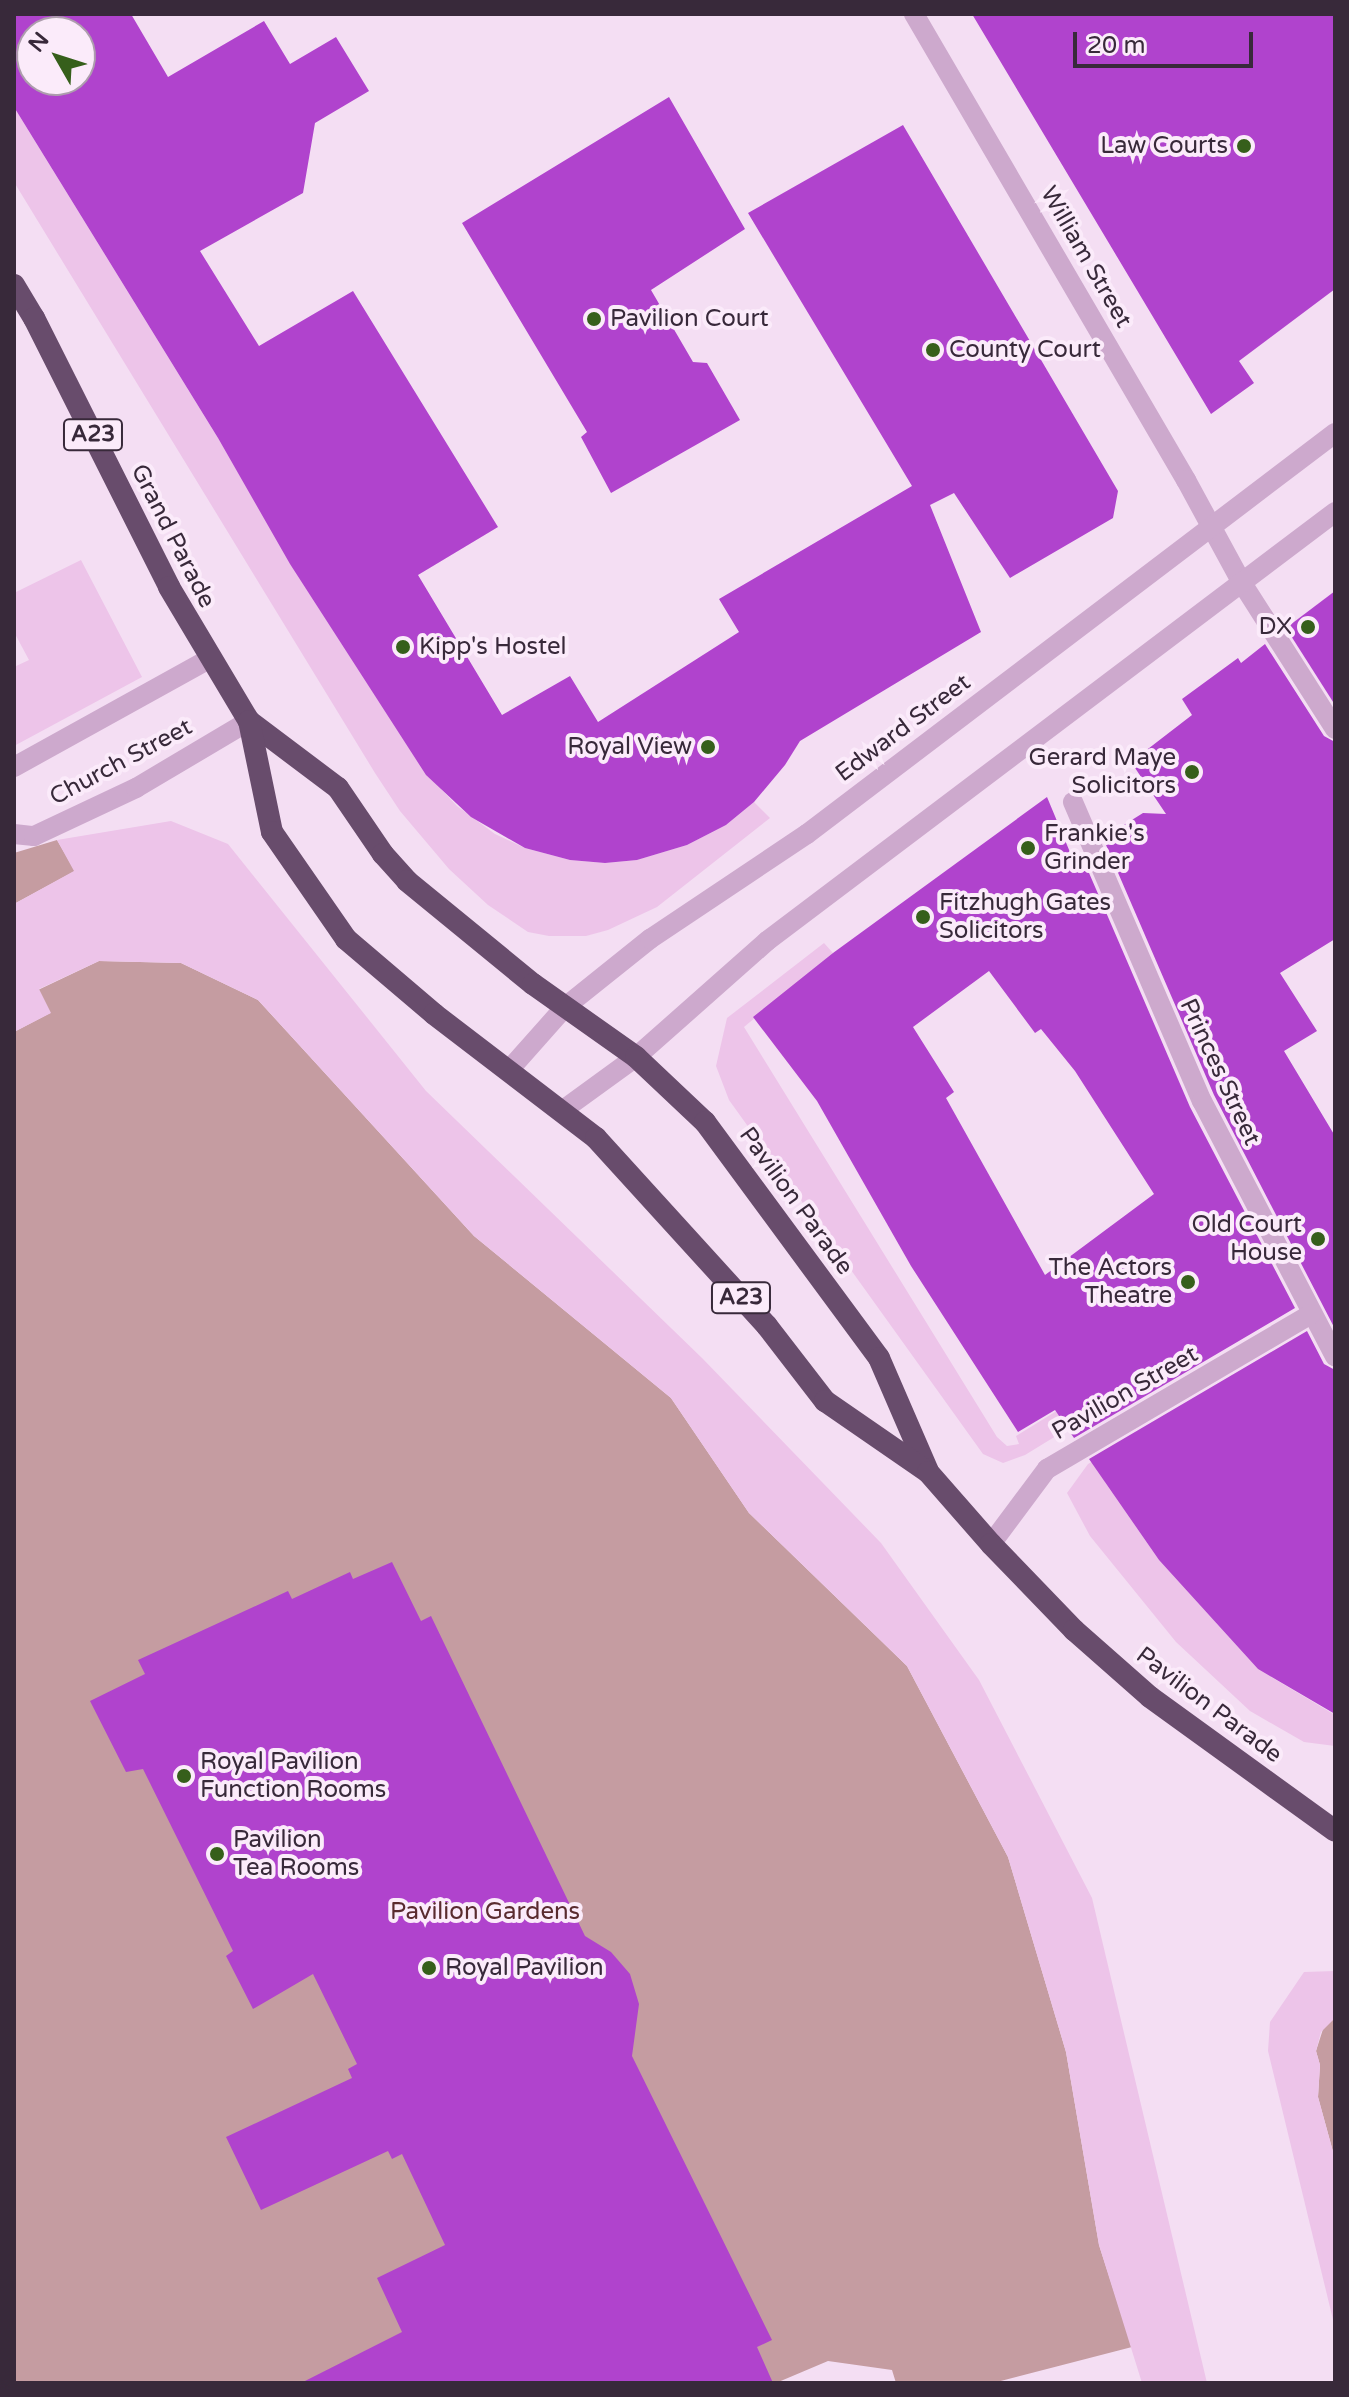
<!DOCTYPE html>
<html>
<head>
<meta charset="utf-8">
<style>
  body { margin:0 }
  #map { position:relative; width:1349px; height:2397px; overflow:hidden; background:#f4def3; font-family:"Varela Round",sans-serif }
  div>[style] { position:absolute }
  .green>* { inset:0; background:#c59ca1 }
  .plaza>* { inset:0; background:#edc4e9 }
  .building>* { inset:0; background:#b043cd }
  .minor>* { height:20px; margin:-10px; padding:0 10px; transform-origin:10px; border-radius:10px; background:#cda9cd }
  .tertiary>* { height:20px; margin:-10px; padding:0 10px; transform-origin:10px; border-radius:10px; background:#cda9cd }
  .trunk>* { height:22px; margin:-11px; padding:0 11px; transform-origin:11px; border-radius:11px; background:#684c6c }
  .dots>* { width:22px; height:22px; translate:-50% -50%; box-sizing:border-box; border:4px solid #fbebfa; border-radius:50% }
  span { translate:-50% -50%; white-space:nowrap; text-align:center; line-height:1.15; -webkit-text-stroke:8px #fbebfa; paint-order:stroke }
  .shield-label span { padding:2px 6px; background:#fbebfa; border:2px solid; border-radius:6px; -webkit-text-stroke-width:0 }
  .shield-label { font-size:22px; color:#38293a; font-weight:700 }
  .poi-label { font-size:24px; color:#38293a }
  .right { translate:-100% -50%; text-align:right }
  .left { translate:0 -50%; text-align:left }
  .street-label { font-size:24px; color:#38293a }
  .park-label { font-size:24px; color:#5a2b2f }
  .frame { position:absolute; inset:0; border:16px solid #38293a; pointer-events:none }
  .north { position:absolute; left:16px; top:16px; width:80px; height:80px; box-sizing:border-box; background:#fbebfa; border:2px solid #ad9dad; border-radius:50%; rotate:309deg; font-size:22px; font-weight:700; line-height:32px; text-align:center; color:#38293a }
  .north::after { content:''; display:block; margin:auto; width:28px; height:36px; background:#365f1b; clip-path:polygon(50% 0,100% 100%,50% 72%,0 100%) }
  .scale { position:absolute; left:1073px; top:32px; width:180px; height:36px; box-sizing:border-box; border:4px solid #38293a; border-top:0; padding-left:10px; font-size:24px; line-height:28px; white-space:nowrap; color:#38293a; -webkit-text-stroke:6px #fbebfa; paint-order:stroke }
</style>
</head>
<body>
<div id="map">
  <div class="green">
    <div style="clip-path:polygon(57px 840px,75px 871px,14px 904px,14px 853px)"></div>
    <div style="clip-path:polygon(99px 961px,181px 963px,258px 1000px,474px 1236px,671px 1398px,749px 1513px,907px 1666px,1008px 1857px,1066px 2052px,1099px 2245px,1132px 2347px,993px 2383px,896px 2383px,892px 2370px,828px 2361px,776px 2383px,14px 2383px,14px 1032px,50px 1013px,38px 990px)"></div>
    <div style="clip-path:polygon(1335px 2018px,1335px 2159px,1318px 2097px,1320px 2065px,1316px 2051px,1324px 2026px)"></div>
  </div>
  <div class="plaza">
    <div style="clip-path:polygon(14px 107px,218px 438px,300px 579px,424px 771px,457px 806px,495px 834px,525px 848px,570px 860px,605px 863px,637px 860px,687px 845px,726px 825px,754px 802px,770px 818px,657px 907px,608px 930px,586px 936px,549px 936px,528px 932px,488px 905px,449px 869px,400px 811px,375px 773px,14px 182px)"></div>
    <div style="clip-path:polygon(81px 560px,142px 677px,14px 746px,14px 667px,29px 660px,14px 632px,14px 593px)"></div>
    <div style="clip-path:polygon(171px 821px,228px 844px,426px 1091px,702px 1358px,881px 1543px,979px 1680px,1092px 1898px,1207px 2383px,1142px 2383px,1099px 2245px,1066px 2052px,1008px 1857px,907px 1666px,749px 1513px,671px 1398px,474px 1236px,258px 1000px,181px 963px,99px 961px,39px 989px,51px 1013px,14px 1032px,14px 904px,74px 871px,57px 840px)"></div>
    <div style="clip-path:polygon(824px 943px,833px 953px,744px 1027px,997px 1437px,1007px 1446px,1019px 1444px,1016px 1436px,1094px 1388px,1105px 1406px,1025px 1455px,1003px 1463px,983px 1454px,729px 1100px,716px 1066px,727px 1018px)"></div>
    <div style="clip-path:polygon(1127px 1441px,1105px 1482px,1159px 1560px,1258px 1669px,1335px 1715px,1335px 1746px,1304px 1742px,1250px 1711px,1176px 1642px,1090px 1536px,1067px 1493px,1088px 1464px)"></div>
    <div style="clip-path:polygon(1335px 1971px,1335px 2018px,1321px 2032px,1316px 2051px,1320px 2065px,1318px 2097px,1335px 2159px,1335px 2328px,1268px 2051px,1270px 2022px,1304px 1972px)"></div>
  </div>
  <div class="building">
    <div style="clip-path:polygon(evenodd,14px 14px,131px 14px,168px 77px,264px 21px,290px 64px,336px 37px,369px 91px,315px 123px,303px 193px,200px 251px,259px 346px,353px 291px,498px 527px,418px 575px,502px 715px,570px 676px,598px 722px,739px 632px,719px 599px,912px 486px,748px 213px,903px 125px,1118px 491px,1113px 518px,1010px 578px,954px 493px,930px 505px,981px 632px,800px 741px,785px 765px,754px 802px,726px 825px,687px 845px,637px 860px,605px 863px,570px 860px,525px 848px,471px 817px,426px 775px,290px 564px,218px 438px,14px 107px,14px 14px,32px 32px,80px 32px,80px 80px,32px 80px,32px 32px)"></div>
    <div style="clip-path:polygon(972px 14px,1335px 14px,1335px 289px,1239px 361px,1254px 383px,1211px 414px)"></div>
    <div style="clip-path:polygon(669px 97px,745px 229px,651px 290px,693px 362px,707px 363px,740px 420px,611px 493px,581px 437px,587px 432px,462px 223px)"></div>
    <div style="clip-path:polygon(1335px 591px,1335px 705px,1286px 628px)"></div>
    <div style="clip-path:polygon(1265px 644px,1324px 736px,1335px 742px,1335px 939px,1280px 973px,1317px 1031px,1284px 1051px,1335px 1136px,1335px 1329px,1214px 1095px,1103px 838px,1143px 813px,1166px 814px,1131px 762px,1192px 715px,1182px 699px,1238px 658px,1241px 663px)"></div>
    <div style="clip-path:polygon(evenodd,1047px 797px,1072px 857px,1080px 852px,1190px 1107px,1295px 1308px,1074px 1438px,1055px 1410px,1018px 1432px,911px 1266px,817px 1101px,753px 1017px,833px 953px,1047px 797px,989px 971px,1035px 1033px,1041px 1029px,1075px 1071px,1154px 1194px,1045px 1275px,946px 1098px,954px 1092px,913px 1027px,989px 971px)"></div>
    <div style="clip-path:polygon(1307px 1331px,1324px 1364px,1335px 1370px,1335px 1714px,1258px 1669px,1159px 1560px,1089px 1459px)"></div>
    <div style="clip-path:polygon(392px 1562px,421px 1621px,431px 1616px,585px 1936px,611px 1952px,630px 1974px,639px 2004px,632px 2056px,772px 2340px,757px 2347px,773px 2383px,301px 2383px,402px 2332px,377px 2278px,445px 2245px,402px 2154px,392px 2159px,388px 2151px,261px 2210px,226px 2137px,352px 2078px,348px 2069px,357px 2064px,313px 1974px,253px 2009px,226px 1956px,233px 1951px,143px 1769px,126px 1772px,90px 1701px,145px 1674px,138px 1660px,288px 1591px,292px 1599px,350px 1572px,353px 1579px)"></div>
  </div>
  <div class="minor">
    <div style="left:914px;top:14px;width:540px;rotate:59.73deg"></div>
    <div style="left:1186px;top:480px;width:117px;rotate:61.5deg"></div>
    <div style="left:1242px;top:583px;width:173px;rotate:57.5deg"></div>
    <div style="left:1073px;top:802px;width:326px;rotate:66.7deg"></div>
    <div style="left:1202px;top:1101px;width:288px;rotate:62.5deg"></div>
    <div style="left:991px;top:1544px;width:94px;rotate:-53.3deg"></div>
    <div style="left:1047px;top:1469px;width:306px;rotate:-30.4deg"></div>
  </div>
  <div class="tertiary">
    <div style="left:14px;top:767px;width:223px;rotate:-29deg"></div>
    <div style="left:14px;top:834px;width:20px;rotate:6deg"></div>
    <div style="left:34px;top:836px;width:113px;rotate:-25.2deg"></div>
    <div style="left:136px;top:788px;width:131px;rotate:-30.7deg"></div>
    <div style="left:509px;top:1070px;width:84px;rotate:-48.4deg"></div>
    <div style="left:565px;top:1007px;width:109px;rotate:-38.7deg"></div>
    <div style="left:650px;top:939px;width:189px;rotate:-33.8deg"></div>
    <div style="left:807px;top:834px;width:663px;rotate:-37.22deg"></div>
    <div style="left:563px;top:1110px;width:90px;rotate:-36deg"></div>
    <div style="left:636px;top:1057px;width:175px;rotate:-41.5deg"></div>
    <div style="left:767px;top:941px;width:712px;rotate:-37.06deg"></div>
  </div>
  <div class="trunk">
    <div style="left:14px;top:285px;width:39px;rotate:59deg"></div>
    <div style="left:34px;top:318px;width:301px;rotate:63.3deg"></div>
    <div style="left:169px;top:587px;width:156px;rotate:59.2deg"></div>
    <div style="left:249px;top:721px;width:111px;rotate:37deg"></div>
    <div style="left:338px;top:788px;width:80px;rotate:55.7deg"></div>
    <div style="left:383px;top:854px;width:36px;rotate:48deg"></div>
    <div style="left:407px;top:881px;width:163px;rotate:39.3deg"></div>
    <div style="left:533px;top:984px;width:126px;rotate:35.3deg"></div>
    <div style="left:636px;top:1057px;width:95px;rotate:43.3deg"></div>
    <div style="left:705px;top:1122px;width:293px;rotate:53.6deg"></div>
    <div style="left:879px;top:1358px;width:123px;rotate:66.6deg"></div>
    <div style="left:249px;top:721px;width:113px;rotate:78.3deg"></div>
    <div style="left:272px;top:832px;width:130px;rotate:55.3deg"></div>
    <div style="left:346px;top:939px;width:116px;rotate:40.4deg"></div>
    <div style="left:434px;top:1014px;width:204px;rotate:37.4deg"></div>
    <div style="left:596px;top:1138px;width:254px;rotate:47.7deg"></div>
    <div style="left:767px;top:1326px;width:95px;rotate:52.3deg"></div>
    <div style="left:825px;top:1401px;width:125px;rotate:34.6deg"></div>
    <div style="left:928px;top:1472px;width:96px;rotate:48.8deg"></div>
    <div style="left:991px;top:1544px;width:120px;rotate:46deg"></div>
    <div style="left:1074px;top:1630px;width:101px;rotate:41.4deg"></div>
    <div style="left:1150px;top:1697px;width:228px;rotate:35.9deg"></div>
  </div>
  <div class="dots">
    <div style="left:1244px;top:146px;background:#365f1b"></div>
    <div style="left:594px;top:319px;background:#365f1b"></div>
    <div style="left:933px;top:350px;background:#365f1b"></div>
    <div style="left:1308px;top:627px;background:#365f1b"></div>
    <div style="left:403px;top:647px;background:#365f1b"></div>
    <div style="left:708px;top:747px;background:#365f1b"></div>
    <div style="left:1192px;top:772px;background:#365f1b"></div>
    <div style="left:1028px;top:848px;background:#365f1b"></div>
    <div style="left:923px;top:917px;background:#365f1b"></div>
    <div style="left:1318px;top:1239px;background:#365f1b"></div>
    <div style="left:1188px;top:1282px;background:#365f1b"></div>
    <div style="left:184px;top:1776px;background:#365f1b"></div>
    <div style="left:217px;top:1854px;background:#365f1b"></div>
    <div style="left:429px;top:1968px;background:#365f1b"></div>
  </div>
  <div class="shield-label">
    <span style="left:93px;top:435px">A23</span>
    <span style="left:741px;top:1298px">A23</span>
  </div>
  <div class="poi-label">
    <span class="right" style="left:1228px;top:146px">Law Courts</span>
    <span class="left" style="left:610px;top:319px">Pavilion Court</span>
    <span class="left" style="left:949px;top:350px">County Court</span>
    <span class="right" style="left:1292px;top:627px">DX</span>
    <span class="left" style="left:419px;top:647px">Kipp's Hostel</span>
    <span class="right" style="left:692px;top:747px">Royal View</span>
    <span class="right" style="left:1176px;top:772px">Gerard Maye<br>Solicitors</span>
    <span class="left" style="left:1044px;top:848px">Frankie's<br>Grinder</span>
    <span class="left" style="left:939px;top:917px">Fitzhugh Gates<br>Solicitors</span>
    <span class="right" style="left:1302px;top:1239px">Old Court<br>House</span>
    <span class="right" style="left:1172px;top:1282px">The Actors<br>Theatre</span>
    <span class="left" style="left:200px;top:1776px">Royal Pavilion<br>Function Rooms</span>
    <span class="left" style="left:233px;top:1854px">Pavilion<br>Tea Rooms</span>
    <span class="left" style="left:445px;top:1968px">Royal Pavilion</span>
  </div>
  <div class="street-label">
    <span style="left:1086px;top:257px;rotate:60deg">William Street</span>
    <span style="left:173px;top:536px;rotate:63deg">Grand Parade</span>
    <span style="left:903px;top:728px;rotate:-37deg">Edward Street</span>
    <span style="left:121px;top:762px;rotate:-28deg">Church Street</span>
    <span style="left:1220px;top:1072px;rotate:65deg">Princes Street</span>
    <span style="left:796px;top:1201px;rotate:54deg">Pavilion Parade</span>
    <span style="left:1125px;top:1393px;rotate:-30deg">Pavilion Street</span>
    <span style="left:1209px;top:1705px;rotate:37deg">Pavilion Parade</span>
  </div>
  <div class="park-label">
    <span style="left:485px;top:1912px">Pavilion Gardens</span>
  </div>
  <div class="frame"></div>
  <div class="north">N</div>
  <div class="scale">20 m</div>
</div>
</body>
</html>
